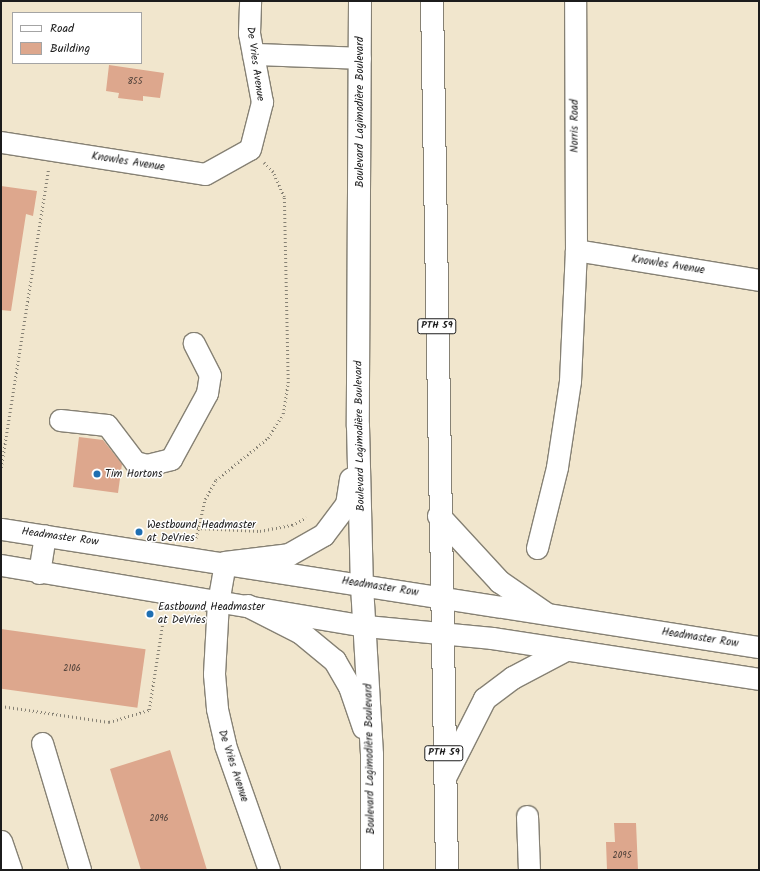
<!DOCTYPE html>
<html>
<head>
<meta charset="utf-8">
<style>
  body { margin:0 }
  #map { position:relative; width:760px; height:871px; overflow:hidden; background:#f1e6cd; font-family:Kalam,sans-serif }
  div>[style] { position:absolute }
  .building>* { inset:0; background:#dda78d; transform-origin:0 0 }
  .path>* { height:2.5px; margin-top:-1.25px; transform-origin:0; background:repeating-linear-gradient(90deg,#868174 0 1px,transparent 0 4px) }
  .roads { filter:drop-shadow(1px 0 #868174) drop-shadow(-1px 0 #868174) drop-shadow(0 1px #868174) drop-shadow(0 -1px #868174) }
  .minor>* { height:21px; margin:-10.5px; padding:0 10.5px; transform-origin:10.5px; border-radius:10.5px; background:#fff }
  .major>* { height:22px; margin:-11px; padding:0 11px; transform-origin:11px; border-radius:11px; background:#fff }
  .dots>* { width:11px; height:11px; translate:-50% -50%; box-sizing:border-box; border:2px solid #fff; border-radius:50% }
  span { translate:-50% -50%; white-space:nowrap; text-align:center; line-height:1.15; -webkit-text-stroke:3px #fff; paint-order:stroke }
  .number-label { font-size:9px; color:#4c3f38 }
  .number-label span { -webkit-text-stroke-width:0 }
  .shield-label span { padding:1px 3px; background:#fff; border:1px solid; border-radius:3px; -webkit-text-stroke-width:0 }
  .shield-label { font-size:10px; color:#1c1c1c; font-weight:700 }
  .street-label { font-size:11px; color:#1c1c1c }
  .poi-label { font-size:11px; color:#1c1c1c }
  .left { translate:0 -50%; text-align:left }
  .frame { position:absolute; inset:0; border:2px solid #1c1c1c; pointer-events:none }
  .legend { position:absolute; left:12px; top:12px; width:130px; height:52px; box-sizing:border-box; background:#fff; border:1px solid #a4a4a4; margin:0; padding:5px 7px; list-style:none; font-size:12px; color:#1c1c1c }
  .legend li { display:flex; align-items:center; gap:8px; height:20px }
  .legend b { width:20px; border:1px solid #a4a4a4 }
</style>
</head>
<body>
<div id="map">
  <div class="building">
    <div style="clip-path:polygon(109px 65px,164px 73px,160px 98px,143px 96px,143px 101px,118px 98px,119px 93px,106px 91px)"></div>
    <div style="clip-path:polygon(1px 186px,37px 191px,33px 216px,26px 214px,11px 311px,1px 310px)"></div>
    <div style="clip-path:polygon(79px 437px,103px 440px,122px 464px,118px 493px,73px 487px)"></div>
    <div style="left:1px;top:629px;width:146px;height:59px;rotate:8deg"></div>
    <div style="clip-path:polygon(170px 750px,207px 870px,141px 870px,110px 769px)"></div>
    <div style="clip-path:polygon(614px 823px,636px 823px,638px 870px,607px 870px,606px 842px,615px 842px)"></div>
  </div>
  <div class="path">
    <div style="left:1px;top:468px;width:302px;rotate:-81deg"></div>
    <div style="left:197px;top:528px;width:63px;rotate:2.7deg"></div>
    <div style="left:260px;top:531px;width:33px;rotate:-11deg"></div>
    <div style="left:292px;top:525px;width:16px;rotate:-27deg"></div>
    <div style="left:196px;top:538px;width:40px;rotate:-77deg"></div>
    <div style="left:205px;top:499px;width:22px;rotate:-60deg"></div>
    <div style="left:216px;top:480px;width:67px;rotate:-38.9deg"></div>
    <div style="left:268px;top:438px;width:28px;rotate:-58deg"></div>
    <div style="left:283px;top:414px;width:31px;rotate:-81deg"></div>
    <div style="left:288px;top:383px;width:186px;rotate:-91.2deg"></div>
    <div style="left:284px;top:197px;width:27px;rotate:-114deg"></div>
    <div style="left:273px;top:172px;width:13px;rotate:-135deg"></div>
    <div style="left:1px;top:706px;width:109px;rotate:8.4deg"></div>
    <div style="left:109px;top:722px;width:42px;rotate:-16.7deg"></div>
    <div style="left:149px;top:710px;width:90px;rotate:-81.1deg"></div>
  </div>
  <div class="roads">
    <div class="minor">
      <div style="left:253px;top:54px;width:107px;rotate:2.1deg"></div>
      <div style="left:1px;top:142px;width:206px;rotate:8.9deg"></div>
      <div style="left:205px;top:174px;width:51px;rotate:-29.1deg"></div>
      <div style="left:250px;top:149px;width:49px;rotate:-75.7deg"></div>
      <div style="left:262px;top:102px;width:70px;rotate:-100.7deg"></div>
      <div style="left:249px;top:33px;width:32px;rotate:-88deg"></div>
      <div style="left:576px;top:250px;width:185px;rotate:9.3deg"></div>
      <div style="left:60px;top:420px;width:47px;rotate:6.1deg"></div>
      <div style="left:107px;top:425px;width:46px;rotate:52.9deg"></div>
      <div style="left:135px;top:462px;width:12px;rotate:14deg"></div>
      <div style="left:147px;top:465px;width:25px;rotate:-14deg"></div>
      <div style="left:171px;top:459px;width:75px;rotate:-61.4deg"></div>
      <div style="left:207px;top:393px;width:18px;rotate:-81deg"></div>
      <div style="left:210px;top:375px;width:36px;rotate:-117deg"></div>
      <div style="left:1px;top:529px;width:767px;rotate:8.85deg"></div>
      <div style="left:537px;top:548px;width:83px;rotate:-76.1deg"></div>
      <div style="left:557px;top:467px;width:87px;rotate:-81.4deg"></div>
      <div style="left:570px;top:381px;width:131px;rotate:-87.4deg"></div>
      <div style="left:576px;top:250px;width:249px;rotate:-90.2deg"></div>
      <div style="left:225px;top:563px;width:40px;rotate:100deg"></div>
      <div style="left:218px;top:602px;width:72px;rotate:93.2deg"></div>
      <div style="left:214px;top:674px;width:35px;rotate:85deg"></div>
      <div style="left:217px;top:709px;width:37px;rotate:77deg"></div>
      <div style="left:225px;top:745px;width:133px;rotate:70.6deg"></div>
      <div style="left:1px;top:565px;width:370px;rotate:9.5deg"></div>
      <div style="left:366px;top:626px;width:127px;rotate:5.4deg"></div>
      <div style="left:492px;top:638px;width:270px;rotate:8.7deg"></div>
      <div style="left:39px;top:573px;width:38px;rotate:-81deg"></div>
      <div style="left:42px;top:743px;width:133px;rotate:73.3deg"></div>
      <div style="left:527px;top:816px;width:54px;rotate:87.9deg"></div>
      <div style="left:1px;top:841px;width:31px;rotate:71deg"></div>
    </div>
    <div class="major">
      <div style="left:360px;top:1px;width:425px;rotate:90.3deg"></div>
      <div style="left:358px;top:426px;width:160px;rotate:88.6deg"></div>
      <div style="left:362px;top:586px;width:169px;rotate:86.6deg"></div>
      <div style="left:372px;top:755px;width:115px;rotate:90deg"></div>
      <div style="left:432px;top:1px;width:869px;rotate:89.01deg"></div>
      <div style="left:439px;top:516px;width:90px;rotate:47.3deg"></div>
      <div style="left:500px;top:582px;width:55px;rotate:34.6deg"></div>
      <div style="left:225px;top:563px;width:64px;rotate:-7.1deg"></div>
      <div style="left:289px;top:555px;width:40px;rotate:-29.7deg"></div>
      <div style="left:324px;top:535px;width:38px;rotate:-53deg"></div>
      <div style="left:347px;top:505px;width:26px;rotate:-81deg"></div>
      <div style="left:248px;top:606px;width:59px;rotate:27deg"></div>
      <div style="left:301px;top:633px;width:44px;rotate:39.5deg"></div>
      <div style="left:335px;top:661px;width:30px;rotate:60deg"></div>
      <div style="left:350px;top:687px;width:43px;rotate:71.1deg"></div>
      <div style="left:446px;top:776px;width:86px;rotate:-63.1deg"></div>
      <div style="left:485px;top:699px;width:35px;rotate:-37deg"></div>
      <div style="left:513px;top:678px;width:60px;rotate:-27.8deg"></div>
    </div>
  </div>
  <div class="dots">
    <div style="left:97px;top:474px;background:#1f6fb2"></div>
    <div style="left:139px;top:532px;background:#1f6fb2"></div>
    <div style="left:150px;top:614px;background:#1f6fb2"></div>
  </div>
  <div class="number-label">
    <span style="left:135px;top:82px">855</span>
    <span style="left:72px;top:669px">2106</span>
    <span style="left:159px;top:819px">2096</span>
    <span style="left:622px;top:856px">2095</span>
  </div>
  <div class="shield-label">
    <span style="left:437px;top:326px">PTH 59</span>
    <span style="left:444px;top:753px">PTH 59</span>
  </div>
  <div class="street-label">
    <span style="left:255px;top:64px;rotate:82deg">De Vries Avenue</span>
    <span style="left:360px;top:112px;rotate:-90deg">Boulevard Lagimodière Boulevard</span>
    <span style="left:575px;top:126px;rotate:-90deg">Norris Road</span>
    <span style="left:128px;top:162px;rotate:9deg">Knowles Avenue</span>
    <span style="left:668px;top:265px;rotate:9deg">Knowles Avenue</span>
    <span style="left:360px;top:436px;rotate:-91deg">Boulevard Lagimodière Boulevard</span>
    <span style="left:60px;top:537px;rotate:8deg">Headmaster Row</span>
    <span style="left:380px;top:587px;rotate:9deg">Headmaster Row</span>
    <span style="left:700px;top:638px;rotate:9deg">Headmaster Row</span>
    <span style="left:370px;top:759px;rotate:-91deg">Boulevard Lagimodière Boulevard</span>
    <span style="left:233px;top:766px;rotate:72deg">De Vries Avenue</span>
  </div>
  <div class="poi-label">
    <span class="left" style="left:105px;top:474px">Tim Hortons</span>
    <span class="left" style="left:147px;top:532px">Westbound Headmaster<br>at DeVries</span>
    <span class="left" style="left:158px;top:614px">Eastbound Headmaster<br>at DeVries</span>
  </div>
  <div class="frame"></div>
  <ul class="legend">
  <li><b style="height:5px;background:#fff"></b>Road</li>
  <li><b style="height:11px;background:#dda78d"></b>Building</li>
  </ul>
</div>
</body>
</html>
